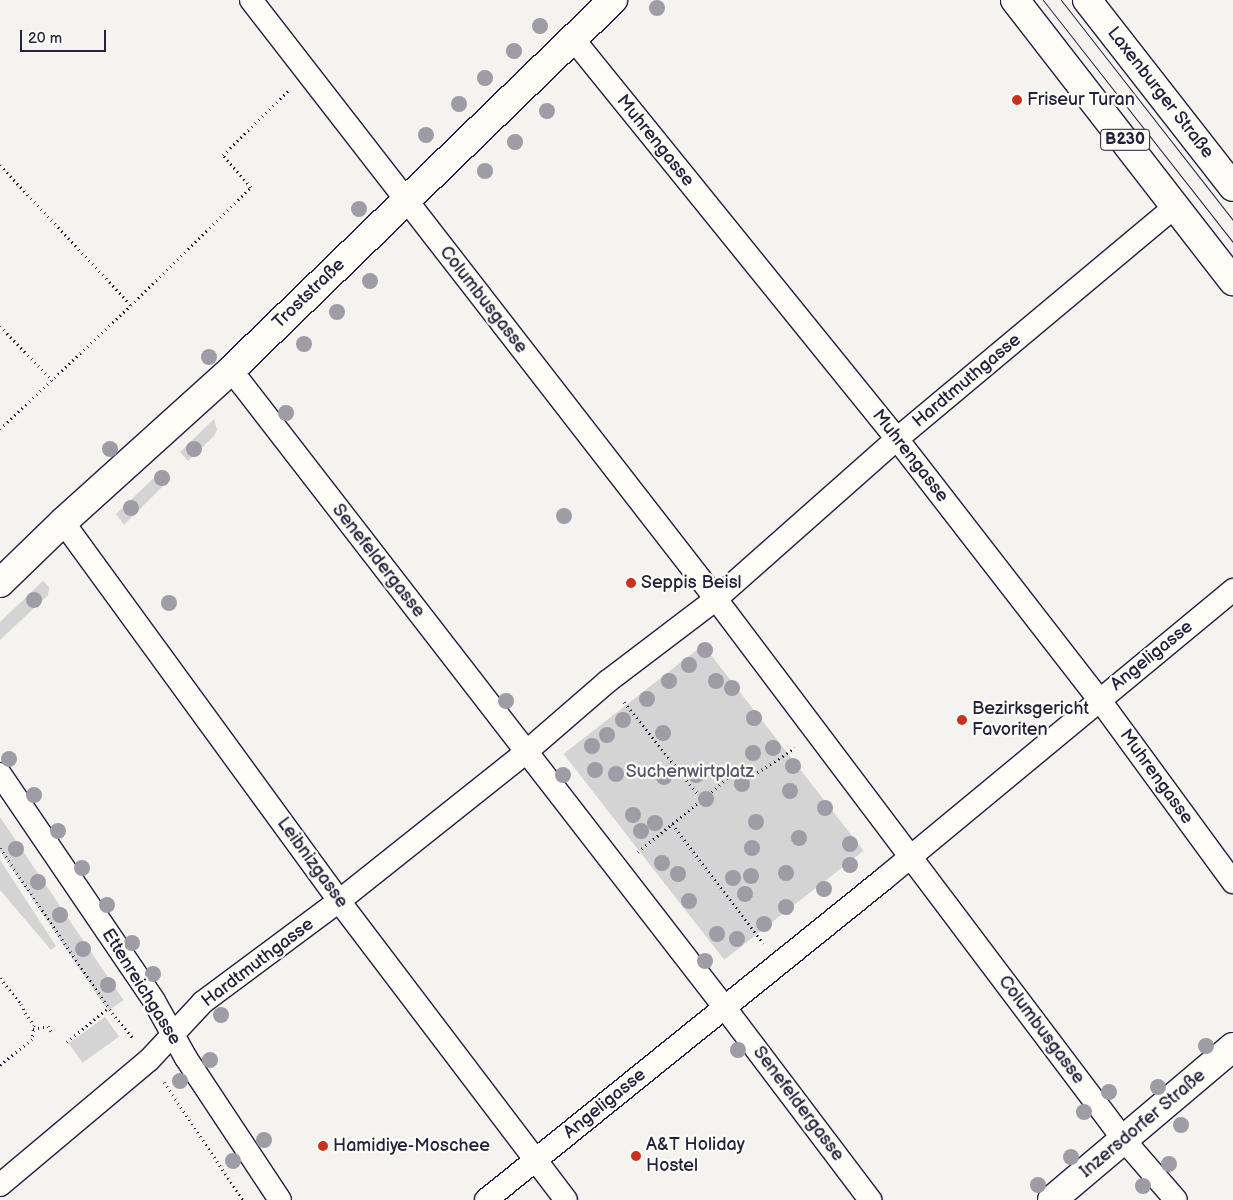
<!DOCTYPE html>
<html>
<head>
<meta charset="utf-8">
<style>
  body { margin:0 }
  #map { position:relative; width:1233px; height:1200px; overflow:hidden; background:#f4f3ef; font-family:"Balsamiq Sans",sans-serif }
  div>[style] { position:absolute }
  .green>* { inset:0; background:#d5d4d5; transform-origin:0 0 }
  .path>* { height:3px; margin-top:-1.5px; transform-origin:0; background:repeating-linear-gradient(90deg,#22223b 0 1px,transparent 0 5px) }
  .roads { filter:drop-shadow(1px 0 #22223b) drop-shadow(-1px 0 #22223b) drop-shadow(0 1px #22223b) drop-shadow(0 -1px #22223b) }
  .minor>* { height:22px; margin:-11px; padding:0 11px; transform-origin:11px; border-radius:11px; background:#fdfcf7 }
  .tertiary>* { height:28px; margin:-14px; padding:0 14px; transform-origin:14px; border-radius:14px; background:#fdfcf7 }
  .primary>* { height:28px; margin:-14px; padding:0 14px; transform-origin:14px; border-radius:14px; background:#fdfcf7 }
  .tram>* { height:1px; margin:-0.5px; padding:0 0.5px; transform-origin:0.5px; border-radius:0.5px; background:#22223b }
  .trees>* { width:16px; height:16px; margin:-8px; border-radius:50%; background:#9e9da5 }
  .dots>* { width:14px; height:14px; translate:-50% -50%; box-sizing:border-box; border:2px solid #fdfcf7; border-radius:50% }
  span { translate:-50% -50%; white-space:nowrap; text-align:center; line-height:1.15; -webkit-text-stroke:4.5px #fdfcf7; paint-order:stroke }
  .shield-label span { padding:1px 4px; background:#fdfcf7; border:1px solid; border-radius:4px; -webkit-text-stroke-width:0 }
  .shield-label { font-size:16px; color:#22223b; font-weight:700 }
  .street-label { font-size:18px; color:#22223b }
  .poi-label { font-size:18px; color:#22223b }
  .left { translate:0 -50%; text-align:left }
  .park-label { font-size:18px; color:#585769 }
  .scale { position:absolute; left:20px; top:30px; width:86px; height:22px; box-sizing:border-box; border:2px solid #22223b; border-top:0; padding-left:6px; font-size:15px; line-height:18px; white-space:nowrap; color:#22223b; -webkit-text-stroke:4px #fdfcf7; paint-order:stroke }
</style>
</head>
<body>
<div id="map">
  <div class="green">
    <div style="clip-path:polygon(214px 419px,217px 430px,214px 436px,188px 461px,180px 452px)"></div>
    <div style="clip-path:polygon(160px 472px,169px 480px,124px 525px,116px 514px)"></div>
    <div style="clip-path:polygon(43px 581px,49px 587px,48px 595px,0 640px,0 622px)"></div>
    <div style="left:703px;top:645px;width:261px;height:177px;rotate:52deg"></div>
    <div style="left:0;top:817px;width:221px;height:19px;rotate:56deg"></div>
    <div style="clip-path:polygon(0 860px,56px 946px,51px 950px,0 890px)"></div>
    <div style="left:105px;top:1017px;width:24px;height:45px;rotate:54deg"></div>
  </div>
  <div class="path">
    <div style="left:0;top:165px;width:192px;rotate:46.9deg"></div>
    <div style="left:0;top:326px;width:76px;rotate:46.1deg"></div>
    <div style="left:0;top:429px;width:180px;rotate:-43.4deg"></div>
    <div style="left:131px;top:305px;width:168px;rotate:-44.5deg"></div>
    <div style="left:251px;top:187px;width:43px;rotate:-131.2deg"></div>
    <div style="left:223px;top:155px;width:93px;rotate:-44.6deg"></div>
    <div style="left:624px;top:702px;width:124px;rotate:51.2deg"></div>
    <div style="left:672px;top:824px;width:150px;rotate:52.6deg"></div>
    <div style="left:0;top:848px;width:199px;rotate:55.8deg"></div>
    <div style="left:112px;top:1013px;width:33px;rotate:50deg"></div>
    <div style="left:638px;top:852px;width:132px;rotate:-39.5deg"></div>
    <div style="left:740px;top:768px;width:13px;rotate:48deg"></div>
    <div style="left:749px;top:778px;width:55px;rotate:-33.1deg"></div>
    <div style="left:0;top:978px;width:33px;rotate:51deg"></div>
    <div style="left:21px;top:1004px;width:10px;rotate:66deg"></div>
    <div style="left:25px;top:1013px;width:15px;rotate:53deg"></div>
    <div style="left:34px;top:1025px;width:14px;rotate:98deg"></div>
    <div style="left:32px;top:1039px;width:41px;rotate:140.9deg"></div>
    <div style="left:33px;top:1029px;width:15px;rotate:-11deg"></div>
    <div style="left:48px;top:1026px;width:6px;rotate:59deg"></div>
    <div style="left:67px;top:1042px;width:53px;rotate:-39.7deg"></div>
    <div style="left:164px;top:1082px;width:142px;rotate:56.2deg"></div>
  </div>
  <div class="roads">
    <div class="minor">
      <div style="left:251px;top:0;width:758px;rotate:52.18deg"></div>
      <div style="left:716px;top:599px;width:678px;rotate:52.98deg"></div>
      <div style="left:1124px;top:1140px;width:79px;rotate:49.1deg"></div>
      <div style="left:574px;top:40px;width:513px;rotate:51.01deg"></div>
      <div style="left:897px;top:439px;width:329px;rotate:52.2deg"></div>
      <div style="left:1099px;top:699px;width:227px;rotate:53.8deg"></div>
      <div style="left:231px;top:370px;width:807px;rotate:52.25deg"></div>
      <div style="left:725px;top:1008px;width:241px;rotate:52.9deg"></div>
      <div style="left:63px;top:522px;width:469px;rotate:53.9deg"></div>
      <div style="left:339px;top:901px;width:375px;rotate:52.8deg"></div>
      <div style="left:0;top:774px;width:274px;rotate:55.8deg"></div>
      <div style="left:154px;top:1001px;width:65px;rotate:60.7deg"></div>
      <div style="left:186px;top:1058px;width:170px;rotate:56.5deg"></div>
      <div style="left:0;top:1185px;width:194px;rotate:-40deg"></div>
      <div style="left:149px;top:1060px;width:79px;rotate:-47deg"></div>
      <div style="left:203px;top:1002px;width:169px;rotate:-36.6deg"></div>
      <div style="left:339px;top:901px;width:239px;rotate:-38.5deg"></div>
      <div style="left:526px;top:752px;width:108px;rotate:-40.9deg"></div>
      <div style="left:608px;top:681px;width:136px;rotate:-37.2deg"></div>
      <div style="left:716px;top:599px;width:242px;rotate:-41.5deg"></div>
      <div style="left:897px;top:439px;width:363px;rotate:-39.9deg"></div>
      <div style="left:486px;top:1200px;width:513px;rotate:-38.9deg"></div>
      <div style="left:885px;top:878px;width:452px;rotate:-39.6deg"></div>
    </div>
    <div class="tertiary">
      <div style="left:0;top:583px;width:88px;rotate:-44.1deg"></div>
      <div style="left:63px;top:522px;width:227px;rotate:-42.1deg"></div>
      <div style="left:231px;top:370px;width:532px;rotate:-44.09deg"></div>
      <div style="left:1052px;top:1200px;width:237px;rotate:-40.2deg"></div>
    </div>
    <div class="primary">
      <div style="left:1015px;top:0;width:356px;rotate:52.2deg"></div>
      <div style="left:1087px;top:0;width:237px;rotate:52deg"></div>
    </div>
  </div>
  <div class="tram">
    <div style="left:1043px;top:0;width:308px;rotate:51.9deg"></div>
    <div style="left:1061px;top:0;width:279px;rotate:52deg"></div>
  </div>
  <div class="trees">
    <div style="left:657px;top:8px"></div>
    <div style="left:540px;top:26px"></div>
    <div style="left:514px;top:51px"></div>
    <div style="left:485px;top:78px"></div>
    <div style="left:459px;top:104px"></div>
    <div style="left:547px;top:111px"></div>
    <div style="left:426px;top:135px"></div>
    <div style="left:515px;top:142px"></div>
    <div style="left:485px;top:171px"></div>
    <div style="left:359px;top:209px"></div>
    <div style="left:370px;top:281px"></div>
    <div style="left:337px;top:312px"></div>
    <div style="left:304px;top:344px"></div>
    <div style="left:209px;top:357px"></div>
    <div style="left:286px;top:413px"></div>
    <div style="left:110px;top:449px"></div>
    <div style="left:194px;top:449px"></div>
    <div style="left:162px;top:478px"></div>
    <div style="left:131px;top:508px"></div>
    <div style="left:564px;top:516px"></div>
    <div style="left:34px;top:600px"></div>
    <div style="left:169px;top:603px"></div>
    <div style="left:705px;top:650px"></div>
    <div style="left:689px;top:665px"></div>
    <div style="left:669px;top:681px"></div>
    <div style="left:716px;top:681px"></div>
    <div style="left:732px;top:688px"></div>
    <div style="left:647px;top:699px"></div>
    <div style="left:506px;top:701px"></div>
    <div style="left:754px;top:718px"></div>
    <div style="left:623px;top:720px"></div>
    <div style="left:663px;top:733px"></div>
    <div style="left:607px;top:735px"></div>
    <div style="left:592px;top:746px"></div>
    <div style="left:773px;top:748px"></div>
    <div style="left:753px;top:753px"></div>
    <div style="left:9px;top:759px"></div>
    <div style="left:793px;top:766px"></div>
    <div style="left:595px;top:770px"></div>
    <div style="left:616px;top:774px"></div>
    <div style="left:563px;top:775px"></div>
    <div style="left:696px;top:775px"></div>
    <div style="left:664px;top:777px"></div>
    <div style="left:742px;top:784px"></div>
    <div style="left:790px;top:791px"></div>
    <div style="left:34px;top:795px"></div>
    <div style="left:706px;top:799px"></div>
    <div style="left:825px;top:808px"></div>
    <div style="left:633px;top:815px"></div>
    <div style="left:756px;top:822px"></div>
    <div style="left:655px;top:823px"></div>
    <div style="left:58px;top:831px"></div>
    <div style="left:641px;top:831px"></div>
    <div style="left:799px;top:838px"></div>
    <div style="left:850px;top:844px"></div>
    <div style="left:752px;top:848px"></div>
    <div style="left:16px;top:849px"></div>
    <div style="left:662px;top:863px"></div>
    <div style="left:850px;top:865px"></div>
    <div style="left:82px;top:868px"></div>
    <div style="left:786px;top:873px"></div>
    <div style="left:678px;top:874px"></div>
    <div style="left:751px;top:876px"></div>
    <div style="left:733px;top:878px"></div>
    <div style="left:38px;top:882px"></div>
    <div style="left:824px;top:889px"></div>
    <div style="left:745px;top:894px"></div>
    <div style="left:689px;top:901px"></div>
    <div style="left:107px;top:905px"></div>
    <div style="left:786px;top:907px"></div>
    <div style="left:60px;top:915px"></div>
    <div style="left:764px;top:924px"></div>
    <div style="left:717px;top:934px"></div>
    <div style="left:737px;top:939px"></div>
    <div style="left:132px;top:943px"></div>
    <div style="left:83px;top:949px"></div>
    <div style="left:705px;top:961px"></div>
    <div style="left:153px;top:974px"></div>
    <div style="left:108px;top:985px"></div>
    <div style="left:221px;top:1015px"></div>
    <div style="left:1206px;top:1046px"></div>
    <div style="left:738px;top:1050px"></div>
    <div style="left:210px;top:1060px"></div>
    <div style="left:180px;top:1081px"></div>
    <div style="left:1158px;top:1087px"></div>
    <div style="left:1109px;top:1092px"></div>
    <div style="left:1084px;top:1112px"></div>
    <div style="left:1181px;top:1125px"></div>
    <div style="left:264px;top:1140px"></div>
    <div style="left:1071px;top:1157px"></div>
    <div style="left:233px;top:1161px"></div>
    <div style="left:1169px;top:1164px"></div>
    <div style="left:1038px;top:1185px"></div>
    <div style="left:1143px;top:1186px"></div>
  </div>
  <div class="dots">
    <div style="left:1017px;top:100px;background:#c8321e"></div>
    <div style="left:631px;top:583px;background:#c8321e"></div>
    <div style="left:962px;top:720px;background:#c8321e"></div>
    <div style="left:323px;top:1146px;background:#c8321e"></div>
    <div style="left:636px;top:1156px;background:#c8321e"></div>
  </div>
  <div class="shield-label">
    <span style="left:1125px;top:140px">B230</span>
  </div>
  <div class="street-label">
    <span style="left:1160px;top:93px;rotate:52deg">Laxenburger Straße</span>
    <span style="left:655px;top:141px;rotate:51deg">Muhrengasse</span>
    <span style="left:309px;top:294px;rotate:-44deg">Troststraße</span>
    <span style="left:483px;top:300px;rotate:52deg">Columbusgasse</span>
    <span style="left:967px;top:381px;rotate:-40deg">Hardtmuthgasse</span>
    <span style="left:910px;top:456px;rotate:52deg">Muhrengasse</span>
    <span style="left:378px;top:561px;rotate:52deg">Senefeldergasse</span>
    <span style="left:1152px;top:656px;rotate:-39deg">Angeligasse</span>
    <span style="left:1156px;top:777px;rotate:54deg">Muhrengasse</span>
    <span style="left:312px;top:863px;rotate:54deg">Leibnizgasse</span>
    <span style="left:258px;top:963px;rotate:-37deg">Hardtmuthgasse</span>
    <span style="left:141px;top:987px;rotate:58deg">Ettenreichgasse</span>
    <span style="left:1041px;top:1030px;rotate:53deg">Columbusgasse</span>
    <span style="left:605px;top:1104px;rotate:-39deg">Angeligasse</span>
    <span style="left:798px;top:1104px;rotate:53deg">Senefeldergasse</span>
    <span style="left:1143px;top:1124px;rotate:-40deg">Inzersdorfer Straße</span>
  </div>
  <div class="poi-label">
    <span class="left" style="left:1027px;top:100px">Friseur Turan</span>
    <span class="left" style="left:641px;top:583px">Seppis Beisl</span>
    <span class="left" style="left:972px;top:720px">Bezirksgericht<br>Favoriten</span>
    <span class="left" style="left:333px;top:1146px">Hamidiye-Moschee</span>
    <span class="left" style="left:646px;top:1156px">A&amp;T Holiday<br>Hostel</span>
  </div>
  <div class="park-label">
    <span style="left:690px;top:772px">Suchenwirtplatz</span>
  </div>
  <div class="scale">20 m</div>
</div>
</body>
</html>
